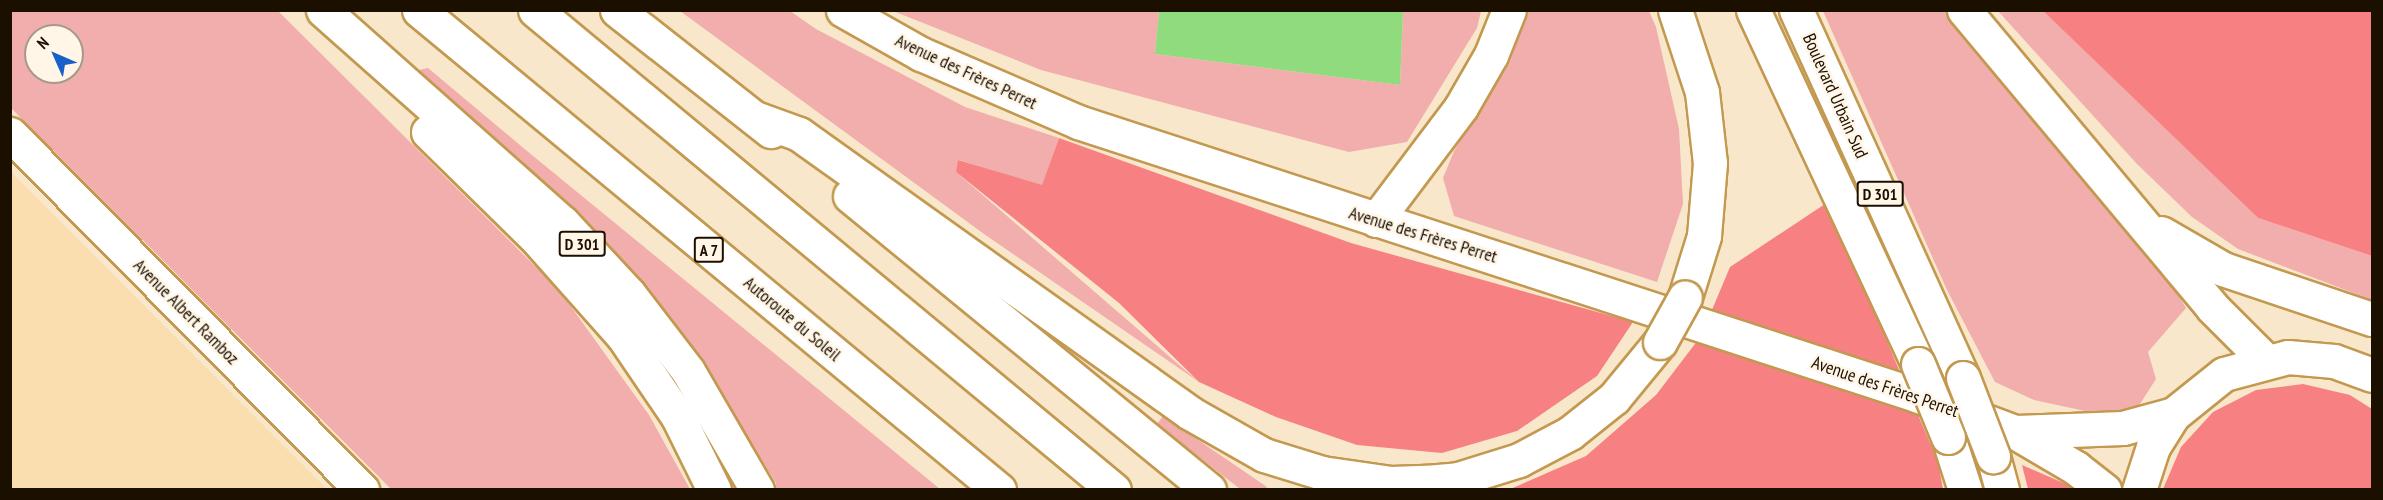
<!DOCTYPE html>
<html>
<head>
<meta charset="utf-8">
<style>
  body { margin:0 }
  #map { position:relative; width:2383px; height:500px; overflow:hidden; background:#f9e7cb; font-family:"PT Sans Narrow",sans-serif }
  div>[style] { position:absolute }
  .built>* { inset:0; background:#fbdeaf }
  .green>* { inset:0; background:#f2adad }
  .forest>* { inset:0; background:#f78083 }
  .water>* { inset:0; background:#91db7f }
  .roads { filter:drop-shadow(2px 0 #c39950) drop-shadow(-2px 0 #c39950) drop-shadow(0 2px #c39950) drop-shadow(0 -2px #c39950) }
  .street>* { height:33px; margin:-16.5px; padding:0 16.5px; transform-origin:16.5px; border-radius:16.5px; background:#fff }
  .secondary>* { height:33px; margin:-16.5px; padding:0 16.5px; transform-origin:16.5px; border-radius:16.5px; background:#fff }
  .highway>* { height:33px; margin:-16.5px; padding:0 16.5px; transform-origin:16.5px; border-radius:16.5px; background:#fff }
  .bridges { filter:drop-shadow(2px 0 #c39950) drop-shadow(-2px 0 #c39950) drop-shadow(0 2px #c39950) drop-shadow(0 -2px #c39950) }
  .highway-bridge>* { height:33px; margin:-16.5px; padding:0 16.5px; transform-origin:16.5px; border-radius:16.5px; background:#fff }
  span { translate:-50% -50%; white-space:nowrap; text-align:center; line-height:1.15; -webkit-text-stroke:5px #fff6e8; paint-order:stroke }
  .shield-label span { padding:2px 4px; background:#fff6e8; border:2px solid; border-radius:4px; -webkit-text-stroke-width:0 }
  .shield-label { font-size:16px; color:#1b0f00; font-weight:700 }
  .street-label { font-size:18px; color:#1b0f00 }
  .frame { position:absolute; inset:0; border:12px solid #1b0f00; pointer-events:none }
  .north { position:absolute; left:24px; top:24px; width:60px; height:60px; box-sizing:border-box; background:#fff6e8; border:2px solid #a49a8b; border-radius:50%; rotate:315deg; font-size:16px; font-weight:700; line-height:24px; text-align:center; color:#1b0f00 }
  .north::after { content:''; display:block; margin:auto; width:21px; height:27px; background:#195fca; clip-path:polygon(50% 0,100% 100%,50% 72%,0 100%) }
</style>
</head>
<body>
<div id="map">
  <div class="built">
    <div style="clip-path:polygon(11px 172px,327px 489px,11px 489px)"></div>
  </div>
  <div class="green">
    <div style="clip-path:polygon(evenodd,11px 10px,278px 11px,559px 290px,649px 415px,690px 489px,391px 489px,11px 108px,11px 10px,36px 36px,72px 36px,72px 72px,36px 72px,36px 36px)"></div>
    <div style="clip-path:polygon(680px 11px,790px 11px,816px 29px,965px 107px,1059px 138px,1042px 186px,959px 160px,956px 172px,1199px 382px,984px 234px)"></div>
    <div style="clip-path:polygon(893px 11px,1159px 11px,1155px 54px,1400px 85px,1403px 11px,1481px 11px,1477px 28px,1407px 142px,1349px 152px,1041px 70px)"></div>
    <div style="clip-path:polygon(1528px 11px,1649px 11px,1656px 27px,1679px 129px,1683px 204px,1657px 282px,1454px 216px,1443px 178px,1454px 151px,1509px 64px)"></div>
    <div style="clip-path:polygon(1823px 11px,1945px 11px,2168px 278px,2186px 308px,2148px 352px,2156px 379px,2138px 407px,2099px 414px,2034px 400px,1995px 382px,1947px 290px)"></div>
    <div style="clip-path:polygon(1998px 11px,2043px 11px,2258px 218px,2372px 256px,2372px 300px,2238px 249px,2192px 217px,2137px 164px)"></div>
    <div style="clip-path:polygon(428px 68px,527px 151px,940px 489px,775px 489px,776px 483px,700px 361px,646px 289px,565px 200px,419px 70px)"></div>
    <div style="clip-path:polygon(1163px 416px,1267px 487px,1265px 489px,1240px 489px,1157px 424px)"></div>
  </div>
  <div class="forest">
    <div style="clip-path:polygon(2043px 11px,2372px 11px,2372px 256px,2258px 218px)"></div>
    <div style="clip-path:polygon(1059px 138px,1351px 243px,1633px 322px,1597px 376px,1517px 431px,1442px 453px,1357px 445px,1276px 417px,1199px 382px,1119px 303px,956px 172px,958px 160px,1042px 185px)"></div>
    <div style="clip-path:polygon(1828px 202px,1938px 462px,1943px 489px,1508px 490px,1586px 456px,1656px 395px,1701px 336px,1730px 267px)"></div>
    <div style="clip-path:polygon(2303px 384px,2350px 395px,2372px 409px,2372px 489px,2163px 489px,2181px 447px,2213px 412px,2256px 390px)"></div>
    <div style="clip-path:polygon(2022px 465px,2068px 485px,2075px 489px,2028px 489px)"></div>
  </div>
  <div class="water">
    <div style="clip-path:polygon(1159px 11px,1403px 11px,1400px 85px,1155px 54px)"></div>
  </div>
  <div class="roads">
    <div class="street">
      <div style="left:10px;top:134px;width:501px;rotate:45.32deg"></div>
    </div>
    <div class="secondary">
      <div style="left:843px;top:10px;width:90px;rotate:29.4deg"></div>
      <div style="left:921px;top:54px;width:171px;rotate:23.4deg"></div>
      <div style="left:1078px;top:122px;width:881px;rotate:18.04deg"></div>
      <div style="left:1916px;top:395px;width:106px;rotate:20.5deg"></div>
      <div style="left:2015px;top:432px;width:71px;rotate:30.5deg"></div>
      <div style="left:2076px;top:468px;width:36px;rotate:38deg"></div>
      <div style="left:2016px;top:432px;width:107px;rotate:-2.1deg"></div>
      <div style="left:2123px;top:428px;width:53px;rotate:-15.4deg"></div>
      <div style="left:2139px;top:490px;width:45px;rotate:-72deg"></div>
      <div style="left:2153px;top:447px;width:39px;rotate:-58deg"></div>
      <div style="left:2174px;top:414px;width:64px;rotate:-38.7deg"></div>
      <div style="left:2224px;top:374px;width:66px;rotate:-14.9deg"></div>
      <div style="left:2288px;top:357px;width:46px;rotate:5deg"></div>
      <div style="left:2334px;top:361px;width:40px;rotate:20.2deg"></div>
    </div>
    <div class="highway">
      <div style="left:323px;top:10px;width:319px;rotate:41.6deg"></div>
      <div style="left:562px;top:222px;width:98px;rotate:47.1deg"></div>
      <div style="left:629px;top:294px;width:97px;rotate:52.5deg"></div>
      <div style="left:688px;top:371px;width:138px;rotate:59.9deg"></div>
      <div style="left:419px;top:10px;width:753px;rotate:39.61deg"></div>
      <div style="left:535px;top:10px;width:752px;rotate:39.66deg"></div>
      <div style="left:617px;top:10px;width:196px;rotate:38.2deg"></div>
      <div style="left:1675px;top:10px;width:86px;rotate:71.8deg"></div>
      <div style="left:1702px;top:92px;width:71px;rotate:83.6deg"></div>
      <div style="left:1710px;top:163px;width:73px;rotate:94.7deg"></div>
      <div style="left:1704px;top:236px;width:64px;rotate:107.3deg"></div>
      <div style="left:1753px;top:10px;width:391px;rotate:65deg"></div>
      <div style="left:1796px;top:10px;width:404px;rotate:65.6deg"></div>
      <div style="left:1964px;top:10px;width:387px;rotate:50.1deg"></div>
      <div style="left:2212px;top:307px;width:75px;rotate:45deg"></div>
      <div style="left:755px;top:118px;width:47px;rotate:20deg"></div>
      <div style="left:799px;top:134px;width:480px;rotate:35.5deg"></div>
      <div style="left:1190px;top:413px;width:85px;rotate:29.6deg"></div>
      <div style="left:1264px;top:455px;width:61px;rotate:17.2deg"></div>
      <div style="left:1322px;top:473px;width:70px;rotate:8.2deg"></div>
      <div style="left:1391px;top:483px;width:35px;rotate:-2deg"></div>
      <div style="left:1426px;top:482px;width:32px;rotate:-5deg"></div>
      <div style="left:1458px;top:479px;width:64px;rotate:-17.3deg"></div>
      <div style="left:1519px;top:460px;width:58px;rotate:-27.9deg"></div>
      <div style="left:1570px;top:433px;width:56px;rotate:-38.5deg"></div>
      <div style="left:1614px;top:398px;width:72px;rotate:-50.6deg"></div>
      <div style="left:428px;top:132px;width:151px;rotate:44.5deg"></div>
      <div style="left:536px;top:238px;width:131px;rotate:48.4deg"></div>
      <div style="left:623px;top:336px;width:98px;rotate:55.8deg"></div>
      <div style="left:678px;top:417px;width:81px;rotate:63.7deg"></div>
      <div style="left:850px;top:196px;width:464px;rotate:39.3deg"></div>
      <div style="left:1376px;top:220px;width:141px;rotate:-53deg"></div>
      <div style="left:1461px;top:107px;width:60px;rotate:-60deg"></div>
      <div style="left:1491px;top:55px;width:48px;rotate:-68.2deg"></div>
      <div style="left:2161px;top:233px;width:72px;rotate:30.1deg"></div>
      <div style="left:2223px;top:269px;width:157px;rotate:18.6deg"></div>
      <div style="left:1948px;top:437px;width:56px;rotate:72.2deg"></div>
      <div style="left:1993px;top:456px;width:35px;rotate:75deg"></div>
    </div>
  </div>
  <div class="bridges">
    <div class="highway-bridge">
      <div style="left:1660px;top:342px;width:51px;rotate:-60.9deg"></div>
      <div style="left:1918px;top:364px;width:79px;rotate:67.7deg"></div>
      <div style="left:1963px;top:378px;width:84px;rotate:69deg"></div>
    </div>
  </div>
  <div class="shield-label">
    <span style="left:1880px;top:194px">D 301</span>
    <span style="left:582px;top:244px">D 301</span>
    <span style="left:709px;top:250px">A 7</span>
  </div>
  <div class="street-label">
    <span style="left:966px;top:72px;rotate:25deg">Avenue des Frères Perret</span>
    <span style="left:1835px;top:96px;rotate:66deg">Boulevard Urbain Sud</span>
    <span style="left:1423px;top:235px;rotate:17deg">Avenue des Frères Perret</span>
    <span style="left:186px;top:312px;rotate:45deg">Avenue Albert Ramboz</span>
    <span style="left:792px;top:319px;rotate:40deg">Autoroute du Soleil</span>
    <span style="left:1885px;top:387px;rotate:19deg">Avenue des Frères Perret</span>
  </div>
  <div class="frame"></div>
  <div class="north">N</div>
</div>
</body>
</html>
